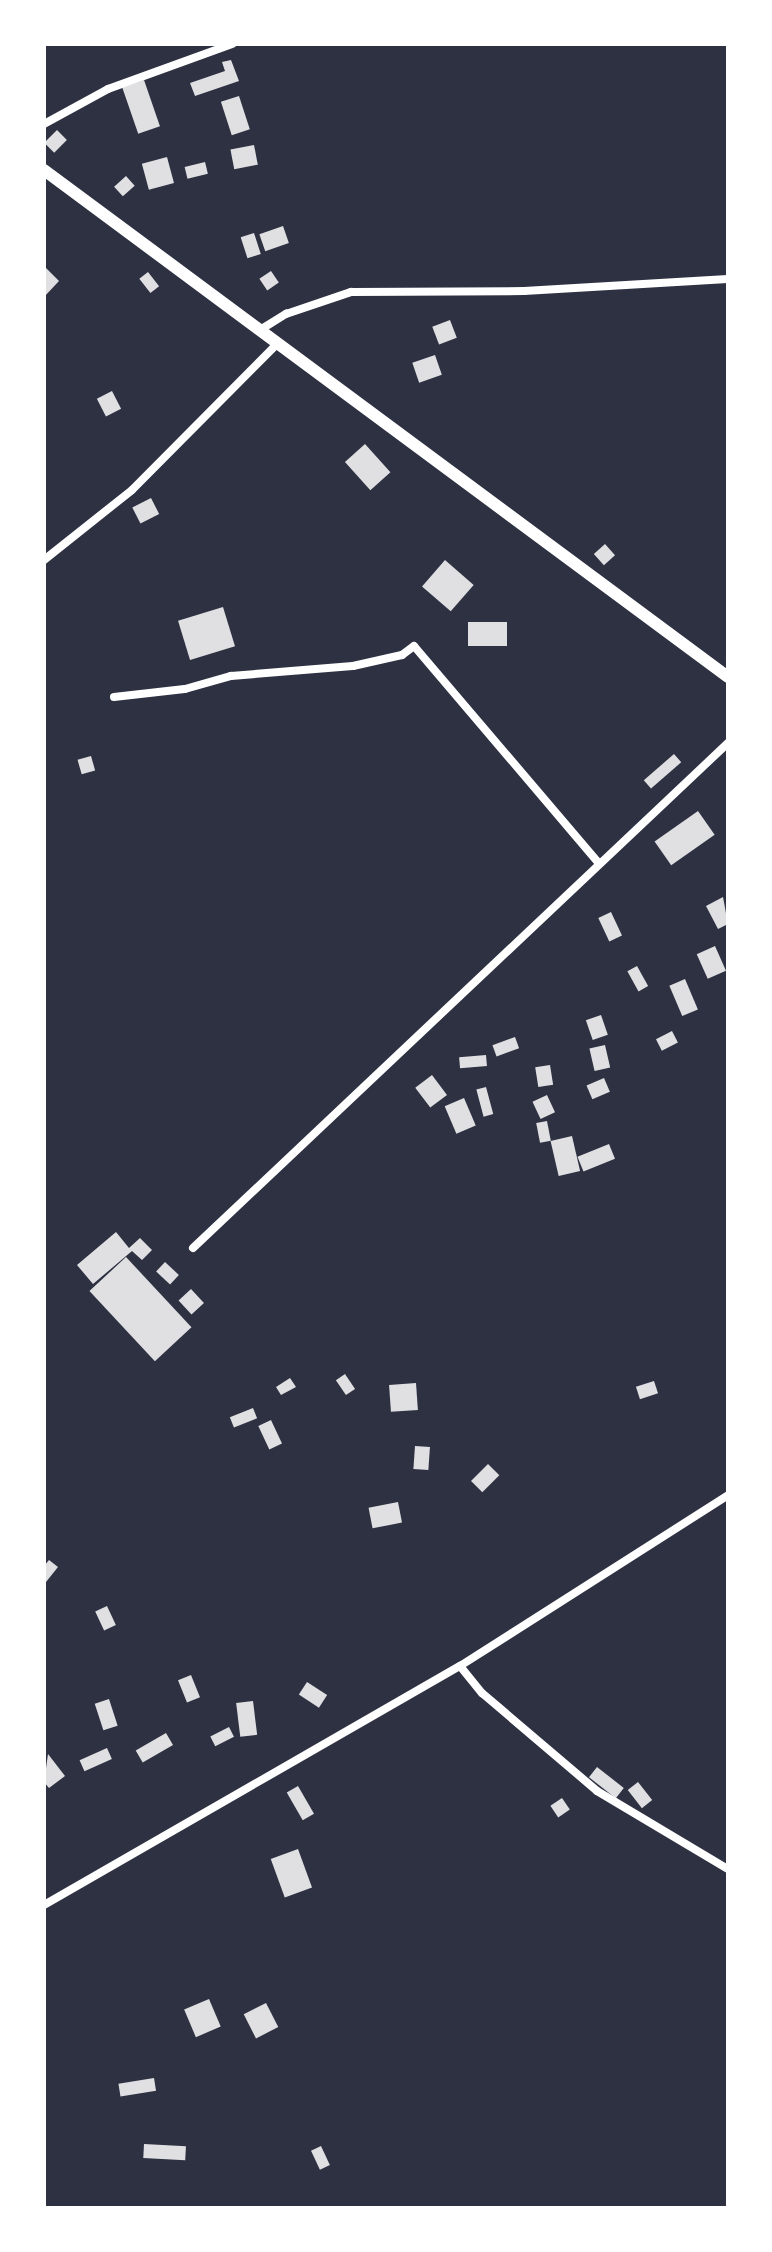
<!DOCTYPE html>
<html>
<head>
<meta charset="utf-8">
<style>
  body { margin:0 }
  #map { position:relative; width:772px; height:2252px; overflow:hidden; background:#2d3142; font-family:Arial,sans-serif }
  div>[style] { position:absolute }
  .building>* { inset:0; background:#e0e0e3; transform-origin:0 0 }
  .minor>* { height:8px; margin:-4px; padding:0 4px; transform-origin:4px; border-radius:4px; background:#fff }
  .tertiary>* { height:12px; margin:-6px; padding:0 6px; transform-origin:6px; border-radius:6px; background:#fff }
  span { translate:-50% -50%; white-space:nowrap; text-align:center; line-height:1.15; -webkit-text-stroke:8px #fff; paint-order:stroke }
  .frame { position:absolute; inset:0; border:46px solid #fff; pointer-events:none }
</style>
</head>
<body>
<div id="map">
  <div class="building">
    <div style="clip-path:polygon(231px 60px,239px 81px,195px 96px,190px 83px,225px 71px,222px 62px)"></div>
    <div style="left:144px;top:80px;width:49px;height:23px;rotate:71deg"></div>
    <div style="left:239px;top:96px;width:35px;height:19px;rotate:72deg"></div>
    <div style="left:57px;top:130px;width:14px;height:18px;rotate:45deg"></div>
    <div style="left:254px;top:145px;width:20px;height:24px;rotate:79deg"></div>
    <div style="left:167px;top:157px;width:27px;height:26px;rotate:75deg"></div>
    <div style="left:205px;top:162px;width:12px;height:21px;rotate:76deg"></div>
    <div style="left:126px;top:176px;width:13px;height:16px;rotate:48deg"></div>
    <div style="left:283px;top:226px;width:18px;height:25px;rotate:71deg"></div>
    <div style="left:254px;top:233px;width:22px;height:14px;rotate:72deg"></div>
    <div style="clip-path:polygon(44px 266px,59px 281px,44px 297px)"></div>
    <div style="left:271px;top:271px;width:14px;height:14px;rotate:56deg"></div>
    <div style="left:148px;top:272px;width:18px;height:11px;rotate:52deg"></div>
    <div style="left:450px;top:320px;width:19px;height:19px;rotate:69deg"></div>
    <div style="left:435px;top:355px;width:21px;height:24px;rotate:71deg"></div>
    <div style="left:112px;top:391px;width:20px;height:17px;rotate:63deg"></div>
    <div style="left:365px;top:444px;width:38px;height:27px;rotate:48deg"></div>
    <div style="left:151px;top:498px;width:18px;height:21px;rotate:63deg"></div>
    <div style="left:605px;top:544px;width:15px;height:15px;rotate:48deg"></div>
    <div style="left:445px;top:560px;width:38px;height:35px;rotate:41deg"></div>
    <div style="left:223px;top:607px;width:41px;height:47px;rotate:73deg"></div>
    <div style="left:507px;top:622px;width:24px;height:39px;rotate:90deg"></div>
    <div style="left:674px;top:754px;width:11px;height:40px;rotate:49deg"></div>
    <div style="left:91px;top:756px;width:15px;height:14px;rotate:74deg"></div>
    <div style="left:698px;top:811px;width:29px;height:53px;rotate:55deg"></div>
    <div style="clip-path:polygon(723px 897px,728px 924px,718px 929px,706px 906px)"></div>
    <div style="left:611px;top:912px;width:26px;height:14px;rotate:65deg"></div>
    <div style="left:715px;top:946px;width:27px;height:20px;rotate:66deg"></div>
    <div style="left:637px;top:966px;width:23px;height:11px;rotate:61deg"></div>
    <div style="left:685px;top:979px;width:33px;height:17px;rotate:67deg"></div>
    <div style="left:601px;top:1015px;width:21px;height:16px;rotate:71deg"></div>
    <div style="left:672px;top:1031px;width:13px;height:18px;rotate:63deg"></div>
    <div style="left:515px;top:1037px;width:12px;height:24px;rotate:70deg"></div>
    <div style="left:605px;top:1045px;width:23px;height:16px;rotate:77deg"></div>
    <div style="left:486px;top:1055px;width:11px;height:27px;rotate:85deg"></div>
    <div style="left:550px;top:1065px;width:20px;height:15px;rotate:81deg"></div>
    <div style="left:432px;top:1075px;width:25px;height:21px;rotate:53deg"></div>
    <div style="left:604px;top:1078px;width:15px;height:19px;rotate:67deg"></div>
    <div style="left:486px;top:1087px;width:28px;height:10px;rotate:75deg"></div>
    <div style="left:547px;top:1095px;width:19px;height:16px;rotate:65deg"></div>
    <div style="left:464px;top:1098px;width:30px;height:21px;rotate:67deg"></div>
    <div style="left:547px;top:1121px;width:20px;height:11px;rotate:79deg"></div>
    <div style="left:572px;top:1136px;width:36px;height:22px;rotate:77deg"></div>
    <div style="left:609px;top:1144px;width:16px;height:34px;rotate:68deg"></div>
    <div style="clip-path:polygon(116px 1232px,129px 1248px,140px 1238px,152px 1250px,142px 1260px,132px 1251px,93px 1284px,77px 1265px)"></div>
    <div style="left:126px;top:1257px;width:96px;height:50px;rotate:47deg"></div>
    <div style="left:165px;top:1262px;width:19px;height:13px;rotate:43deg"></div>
    <div style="left:191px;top:1289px;width:19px;height:17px;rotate:47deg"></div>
    <div style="left:345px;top:1374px;width:18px;height:11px;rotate:56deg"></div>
    <div style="clip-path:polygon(290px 1378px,296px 1387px,281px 1395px,276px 1387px)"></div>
    <div style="left:654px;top:1381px;width:13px;height:19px;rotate:72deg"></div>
    <div style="left:416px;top:1383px;width:27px;height:27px;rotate:86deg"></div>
    <div style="left:253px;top:1408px;width:11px;height:25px;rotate:68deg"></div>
    <div style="left:271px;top:1420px;width:26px;height:14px;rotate:65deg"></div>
    <div style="left:415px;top:1446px;width:15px;height:23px;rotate:4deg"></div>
    <div style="left:488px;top:1464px;width:16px;height:24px;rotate:45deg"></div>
    <div style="left:398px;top:1502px;width:21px;height:30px;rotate:79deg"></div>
    <div style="clip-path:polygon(49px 1560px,58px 1567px,46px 1582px,44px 1566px)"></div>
    <div style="left:107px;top:1606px;width:21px;height:13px;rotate:65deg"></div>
    <div style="left:191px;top:1675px;width:24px;height:14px;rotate:68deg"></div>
    <div style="left:307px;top:1682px;width:24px;height:15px;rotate:33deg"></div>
    <div style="left:109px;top:1699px;width:28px;height:15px;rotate:72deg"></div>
    <div style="left:253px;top:1701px;width:34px;height:17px;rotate:83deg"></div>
    <div style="left:229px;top:1727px;width:11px;height:21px;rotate:63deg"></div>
    <div style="left:166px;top:1733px;width:14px;height:35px;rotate:60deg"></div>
    <div style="left:107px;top:1748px;width:12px;height:30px;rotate:66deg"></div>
    <div style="clip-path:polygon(48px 1754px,65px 1776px,49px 1788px,44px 1782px)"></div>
    <div style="left:597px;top:1767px;width:34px;height:13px;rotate:38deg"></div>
    <div style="left:638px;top:1782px;width:23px;height:13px;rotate:52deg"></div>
    <div style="left:298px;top:1786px;width:32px;height:13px;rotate:60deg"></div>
    <div style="left:562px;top:1798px;width:14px;height:14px;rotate:56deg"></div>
    <div style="left:298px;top:1849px;width:41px;height:29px;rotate:70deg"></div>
    <div style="left:209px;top:1999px;width:30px;height:27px;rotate:67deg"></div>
    <div style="left:266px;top:2003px;width:27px;height:25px;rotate:63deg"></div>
    <div style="left:154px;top:2078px;width:13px;height:36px;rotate:81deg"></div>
    <div style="left:144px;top:2144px;width:42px;height:14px;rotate:3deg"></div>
    <div style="left:321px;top:2146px;width:21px;height:11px;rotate:65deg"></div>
  </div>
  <div class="minor">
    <div style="left:44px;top:124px;width:73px;rotate:-28.7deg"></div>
    <div style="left:108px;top:89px;width:132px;rotate:-19.9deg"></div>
    <div style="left:260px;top:330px;width:31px;rotate:-32deg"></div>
    <div style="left:286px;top:314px;width:69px;rotate:-18.7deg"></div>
    <div style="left:351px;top:292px;width:173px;rotate:-0.3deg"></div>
    <div style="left:524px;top:291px;width:204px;rotate:-3.4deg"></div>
    <div style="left:44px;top:560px;width:112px;rotate:-38.5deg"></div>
    <div style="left:132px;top:490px;width:207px;rotate:-45.2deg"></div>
    <div style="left:114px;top:697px;width:71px;rotate:-6.4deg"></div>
    <div style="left:185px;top:689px;width:48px;rotate:-15.8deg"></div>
    <div style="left:231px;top:676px;width:122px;rotate:-4.7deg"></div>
    <div style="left:353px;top:666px;width:50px;rotate:-12.7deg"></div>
    <div style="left:402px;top:655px;width:15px;rotate:-37deg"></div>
    <div style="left:414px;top:646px;width:285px;rotate:49.6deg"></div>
    <div style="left:193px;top:1248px;width:736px;rotate:-43.35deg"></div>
    <div style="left:460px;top:1666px;width:35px;rotate:51deg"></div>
    <div style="left:482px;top:1693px;width:151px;rotate:40.4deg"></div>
    <div style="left:597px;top:1791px;width:152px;rotate:30.8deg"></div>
    <div style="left:44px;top:1905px;width:480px;rotate:-29.9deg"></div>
    <div style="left:460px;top:1666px;width:318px;rotate:-32.5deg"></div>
  </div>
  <div class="tertiary">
    <div style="left:44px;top:170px;width:851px;rotate:36.55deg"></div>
  </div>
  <div class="frame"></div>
</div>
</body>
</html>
